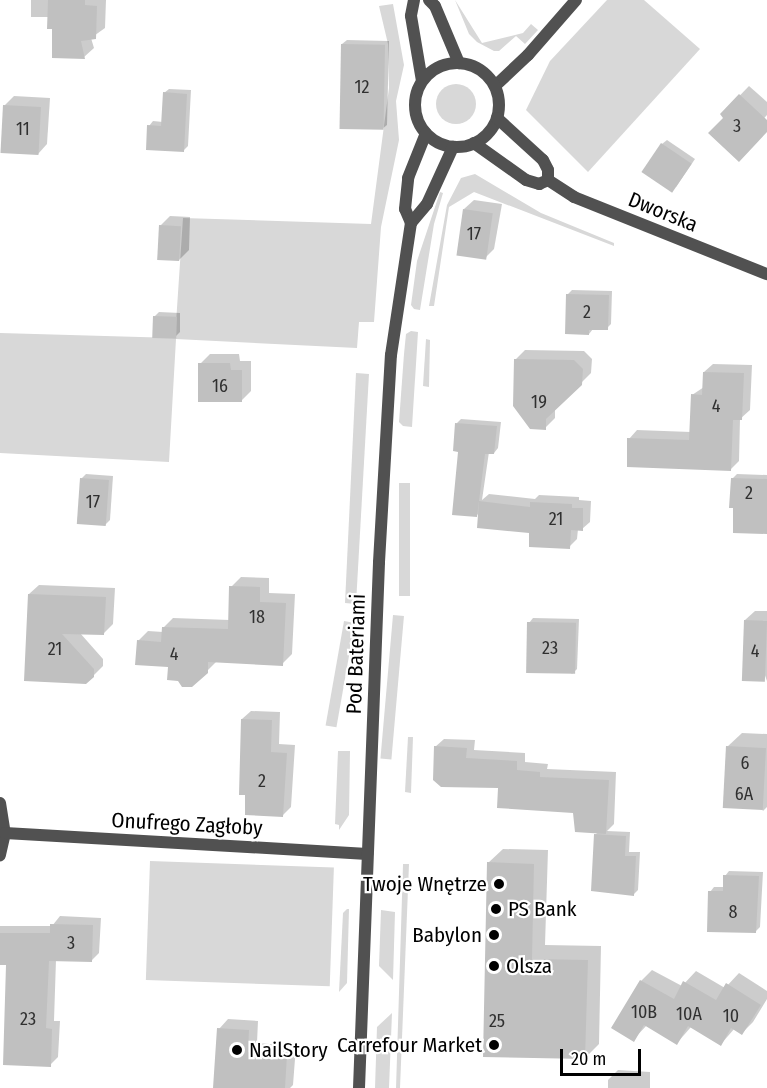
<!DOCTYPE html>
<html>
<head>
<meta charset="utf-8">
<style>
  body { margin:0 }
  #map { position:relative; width:767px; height:1088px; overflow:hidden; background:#fff; font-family:"Fira Sans Condensed",sans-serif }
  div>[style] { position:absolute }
  .green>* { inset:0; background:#d8d8d8; transform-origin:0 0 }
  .round { border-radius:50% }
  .shadow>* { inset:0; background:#0003 }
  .building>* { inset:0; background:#c0c0c0; transform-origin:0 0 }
  .minor>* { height:12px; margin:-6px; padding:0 6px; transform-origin:6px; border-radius:6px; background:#515151 }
  .tertiary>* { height:12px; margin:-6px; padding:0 6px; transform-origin:6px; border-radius:6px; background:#515151 }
  .tertiary>.ring { margin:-6px; padding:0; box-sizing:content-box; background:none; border:12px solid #515151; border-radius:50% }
  .dots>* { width:16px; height:16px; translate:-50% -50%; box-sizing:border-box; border:3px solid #fff; border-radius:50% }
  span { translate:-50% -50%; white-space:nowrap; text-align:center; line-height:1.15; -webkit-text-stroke:4.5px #fff; paint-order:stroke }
  .number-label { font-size:18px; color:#303030 }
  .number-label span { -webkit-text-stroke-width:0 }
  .street-label { font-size:21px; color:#000 }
  .poi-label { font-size:21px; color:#000 }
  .right { translate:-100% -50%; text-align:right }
  .left { translate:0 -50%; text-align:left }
  .scale { position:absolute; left:560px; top:1049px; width:81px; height:27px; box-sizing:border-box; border:3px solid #000; border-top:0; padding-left:8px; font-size:18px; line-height:21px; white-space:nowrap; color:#000; -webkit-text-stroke:4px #fff; paint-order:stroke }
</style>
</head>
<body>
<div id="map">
  <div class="green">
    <div style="clip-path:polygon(455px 0,482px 43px,523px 33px,531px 24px,538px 30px,525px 44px,516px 36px,499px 51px,494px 51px,477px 42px,469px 34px)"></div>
    <div style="clip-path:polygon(607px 0,644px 0,700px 49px,588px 172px,526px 110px,550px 61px)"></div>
    <div style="clip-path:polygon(393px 4px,404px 65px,396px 101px,399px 140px,381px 227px,374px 322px,359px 322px,357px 348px,176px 339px,169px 462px,0 453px,0 333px,175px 338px,183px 218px,371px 224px,389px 88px,388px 44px,379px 6px)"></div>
    <div class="round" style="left:436px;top:84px;width:40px;height:40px"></div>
    <div style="clip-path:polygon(475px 174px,541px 213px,614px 243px,614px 246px,474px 192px,449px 207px,434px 306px,429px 306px,447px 205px,461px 178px)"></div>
    <div style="clip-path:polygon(440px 192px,443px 193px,434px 224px,420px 310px,414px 309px,411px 305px,417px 261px)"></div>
    <div style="clip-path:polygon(411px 331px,418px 332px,412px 427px,403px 426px,399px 422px,404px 354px,406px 334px)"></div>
    <div style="clip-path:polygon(426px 339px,430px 340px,429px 387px,423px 386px)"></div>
    <div style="clip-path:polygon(356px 373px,369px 374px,356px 604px,345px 603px)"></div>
    <div style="left:399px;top:483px;width:11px;height:113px"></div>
    <div style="left:393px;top:615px;width:11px;height:144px;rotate:5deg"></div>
    <div style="left:344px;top:621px;width:11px;height:106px;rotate:10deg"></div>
    <div style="clip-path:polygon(408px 737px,413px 737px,411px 793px,405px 792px)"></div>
    <div style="clip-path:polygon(338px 751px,350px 751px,349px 815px,339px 830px,339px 825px,335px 824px)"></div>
    <div style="left:150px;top:861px;width:184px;height:119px;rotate:2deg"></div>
    <div style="clip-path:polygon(403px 864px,409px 864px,400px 1088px,396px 1088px)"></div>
    <div style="clip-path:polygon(347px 909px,349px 909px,347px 983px,339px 992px,343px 913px)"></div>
    <div style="clip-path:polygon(381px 910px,395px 912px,393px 980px,379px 966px)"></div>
    <div style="clip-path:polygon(392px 1013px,389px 1088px,375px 1088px,377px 1027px)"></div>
  </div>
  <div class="shadow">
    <div style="clip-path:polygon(31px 0,106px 0,105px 28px,91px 38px,94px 48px,84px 57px,54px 28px,49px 17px,31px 17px)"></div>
    <div style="clip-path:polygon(347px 40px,389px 41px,387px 125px,382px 129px,342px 44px)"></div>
    <div style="clip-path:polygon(749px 86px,767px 102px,767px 115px,757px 126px,726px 118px,722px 114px)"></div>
    <div style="clip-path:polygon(169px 89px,191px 90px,188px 146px,184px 150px,149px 126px,153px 121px,163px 122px,164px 93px)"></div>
    <div style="clip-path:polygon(14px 96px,50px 98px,47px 144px,38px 154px,4px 106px)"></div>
    <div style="clip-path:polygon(667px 140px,695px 159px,676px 187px,662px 144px)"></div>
    <div style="clip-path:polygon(474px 200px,502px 204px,494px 249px,485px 258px,464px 209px)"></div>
    <div style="clip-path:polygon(170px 216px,190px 217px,189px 250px,179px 260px,160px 226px)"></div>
    <div style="clip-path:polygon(572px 290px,612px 291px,611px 324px,607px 328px,593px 329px,589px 334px,567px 295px)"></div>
    <div style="clip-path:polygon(159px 312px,180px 313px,180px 332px,175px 337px,154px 317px)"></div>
    <div style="clip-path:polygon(525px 350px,584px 351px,592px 359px,591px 373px,555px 409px,555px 418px,545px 428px,515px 360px)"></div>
    <div style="clip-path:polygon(210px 354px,239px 354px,240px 361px,251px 361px,251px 391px,241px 401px,200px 364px)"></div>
    <div style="clip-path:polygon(713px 364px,752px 365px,750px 410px,740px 419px,739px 461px,731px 469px,629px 439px,637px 430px,691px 432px,692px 395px,704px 387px,704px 372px)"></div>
    <div style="clip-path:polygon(461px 419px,501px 422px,498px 448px,494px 453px,489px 452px,482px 500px,489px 494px,535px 499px,539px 495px,579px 497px,579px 500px,591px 501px,590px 522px,582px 529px,578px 529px,577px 539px,569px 547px,480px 512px,476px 516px,460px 450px,457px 423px)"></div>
    <div style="clip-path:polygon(86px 474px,113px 476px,110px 520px,105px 525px,81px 479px)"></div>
    <div style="clip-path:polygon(737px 474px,767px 475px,767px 532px,732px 479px)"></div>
    <div style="clip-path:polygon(241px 577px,269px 578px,269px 593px,295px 594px,292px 654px,282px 664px,217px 661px,192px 686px,138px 641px,148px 631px,163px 632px,163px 628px,173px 618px,230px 620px,231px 587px)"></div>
    <div style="clip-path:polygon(39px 585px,115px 588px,113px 624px,103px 634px,80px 633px,103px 659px,103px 666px,86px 683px,29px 594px)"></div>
    <div style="clip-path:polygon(755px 611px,767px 611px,767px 681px,745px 620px)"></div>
    <div style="clip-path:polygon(533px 618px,579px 619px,577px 669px,572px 674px,529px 623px)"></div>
    <div style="clip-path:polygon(251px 711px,280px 712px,279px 744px,295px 745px,291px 807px,283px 815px,246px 794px,242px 719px)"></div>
    <div style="clip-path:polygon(742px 733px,767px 734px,767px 807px,763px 811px,727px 747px)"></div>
    <div style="clip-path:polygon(444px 739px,475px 740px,474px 750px,525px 753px,525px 762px,548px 764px,547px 769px,616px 772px,614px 824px,607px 831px,630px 832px,629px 852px,640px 852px,638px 890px,634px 894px,595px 835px,598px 832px,574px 811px,500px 787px,435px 747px)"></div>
    <div style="clip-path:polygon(503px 849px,548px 850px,545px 945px,601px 946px,599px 1044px,585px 1058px,484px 1056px,488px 863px)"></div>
    <div style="clip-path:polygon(729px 871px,763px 872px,760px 927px,756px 931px,710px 892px,714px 887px,724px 887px,725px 876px)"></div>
    <div style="clip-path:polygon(60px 916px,101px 918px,99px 953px,91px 961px,56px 960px,54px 1021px,60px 1021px,58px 1057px,50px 1065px,8px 963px,0 963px,0 926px,52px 926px)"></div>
    <div style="clip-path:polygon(652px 970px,682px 986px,696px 971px,725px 988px,739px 973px,767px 991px,767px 999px,753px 1022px,742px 1033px,735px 1028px,721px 1044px,691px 1027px,677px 1043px,647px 1025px,633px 1040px,641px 981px)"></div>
    <div style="clip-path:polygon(228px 1019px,258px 1021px,257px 1043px,296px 1046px,293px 1085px,290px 1088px,215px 1088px,219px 1029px)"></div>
    <div style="clip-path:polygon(618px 1070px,650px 1072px,650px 1088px,608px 1088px,608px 1080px)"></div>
  </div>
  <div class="building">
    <div style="clip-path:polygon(48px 0,85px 0,85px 5px,97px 6px,96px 39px,81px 41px,85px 59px,52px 58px,52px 29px,47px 29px)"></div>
    <div style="left:341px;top:44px;width:44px;height:85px;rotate:1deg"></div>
    <div style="clip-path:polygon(163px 92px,187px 94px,184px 152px,146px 150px,147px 125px,161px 126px)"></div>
    <div style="clip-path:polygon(739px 94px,767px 120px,767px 132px,739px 162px,708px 133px,723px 118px,720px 114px)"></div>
    <div style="left:3px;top:105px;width:38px;height:48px;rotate:3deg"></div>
    <div style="left:661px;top:143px;width:37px;height:35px;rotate:34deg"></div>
    <div style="left:463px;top:209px;width:30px;height:47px;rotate:8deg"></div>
    <div style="left:159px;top:225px;width:22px;height:35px;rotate:3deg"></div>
    <div style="clip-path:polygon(566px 294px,609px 295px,608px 330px,589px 330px,589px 335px,565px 334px)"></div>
    <div style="left:153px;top:316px;width:24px;height:22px;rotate:2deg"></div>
    <div style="clip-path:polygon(514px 359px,574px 360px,583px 369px,582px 385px,546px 419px,546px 430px,530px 429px,513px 406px)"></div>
    <div style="clip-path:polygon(198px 363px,230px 363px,231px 370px,242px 370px,242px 402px,198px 402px)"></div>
    <div style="clip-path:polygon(703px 372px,744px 373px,742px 420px,733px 420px,731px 471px,627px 467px,627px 438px,689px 440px,691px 394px,702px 395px)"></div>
    <div style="clip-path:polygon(455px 423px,497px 426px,494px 454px,485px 454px,477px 517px,452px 515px,458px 452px,453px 451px)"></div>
    <div style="left:80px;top:478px;width:29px;height:46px;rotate:4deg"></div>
    <div style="clip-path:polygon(731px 478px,767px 479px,767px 534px,733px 533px,733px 508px,729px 508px)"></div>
    <div style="clip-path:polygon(479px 501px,530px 507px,530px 502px,572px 504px,572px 508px,583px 508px,583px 531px,571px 530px,570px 549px,529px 547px,529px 533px,477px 528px)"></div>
    <div style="clip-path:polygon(229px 586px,260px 587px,260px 602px,286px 603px,283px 666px,208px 662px,208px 673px,192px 687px,182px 687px,178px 681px,167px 680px,168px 667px,135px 665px,137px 640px,161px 642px,162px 627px,228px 629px)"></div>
    <div style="clip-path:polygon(28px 594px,106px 597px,104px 635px,62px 634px,94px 669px,94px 677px,86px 684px,24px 681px)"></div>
    <div style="left:744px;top:620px;width:23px;height:61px;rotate:2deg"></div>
    <div style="left:527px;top:622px;width:49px;height:51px;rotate:1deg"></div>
    <div style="clip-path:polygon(241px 719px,272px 720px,271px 752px,287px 753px,283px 817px,245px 815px,245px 795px,239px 795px)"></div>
    <div style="clip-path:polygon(434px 746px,467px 748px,466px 758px,517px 761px,517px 770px,540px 772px,540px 777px,609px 780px,606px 834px,575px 832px,573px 813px,497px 808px,498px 788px,441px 787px,433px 780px)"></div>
    <div style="left:726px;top:746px;width:40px;height:62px;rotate:3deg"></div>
    <div style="clip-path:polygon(594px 834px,626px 836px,625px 856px,636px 856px,634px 896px,591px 891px)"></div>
    <div style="clip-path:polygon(487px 862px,534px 864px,532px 959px,588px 960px,585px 1059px,483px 1057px)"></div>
    <div style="clip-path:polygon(723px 875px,759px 876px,756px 933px,707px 932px,708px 891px,723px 891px)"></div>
    <div style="clip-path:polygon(50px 924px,93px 925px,92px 962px,49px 961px,46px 1028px,52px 1029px,51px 1067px,3px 1065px,6px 965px,0 965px,0 933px,50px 933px)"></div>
    <div style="clip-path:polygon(640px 980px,674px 999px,683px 981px,716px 1000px,726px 983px,761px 1005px,742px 1035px,731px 1028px,721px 1046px,688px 1026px,677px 1045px,644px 1025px,634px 1042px,611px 1028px)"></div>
    <div style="clip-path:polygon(217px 1028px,249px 1030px,248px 1052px,287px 1055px,285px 1088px,213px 1088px)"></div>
  </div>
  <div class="minor">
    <div style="left:495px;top:86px;width:45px;rotate:-43.2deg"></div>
    <div style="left:528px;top:55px;width:73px;rotate:-48.9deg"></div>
    <div style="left:0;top:803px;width:30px;rotate:81deg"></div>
    <div style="left:5px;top:833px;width:23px;rotate:103deg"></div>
    <div style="left:5px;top:833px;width:363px;rotate:3.3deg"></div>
  </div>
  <div class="tertiary">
    <div style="left:414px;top:0;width:16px;rotate:101deg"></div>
    <div style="left:411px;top:16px;width:66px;rotate:80.4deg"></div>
    <div style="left:429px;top:0;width:8px;rotate:45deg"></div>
    <div style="left:435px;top:6px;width:62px;rotate:67.2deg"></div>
    <div class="ring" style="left:415px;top:63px;width:72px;height:72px"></div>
    <div style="left:497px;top:118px;width:62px;rotate:42.4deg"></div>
    <div style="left:543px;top:160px;width:11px;rotate:63deg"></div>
    <div style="left:548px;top:170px;width:10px;rotate:90deg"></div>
    <div style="left:474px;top:143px;width:64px;rotate:35.4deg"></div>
    <div style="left:526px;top:180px;width:14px;rotate:17deg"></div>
    <div style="left:539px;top:184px;width:10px;rotate:-24deg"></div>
    <div style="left:548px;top:180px;width:31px;rotate:33deg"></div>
    <div style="left:574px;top:197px;width:208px;rotate:21.8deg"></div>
    <div style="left:411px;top:223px;width:15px;rotate:-113deg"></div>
    <div style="left:405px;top:209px;width:31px;rotate:-84deg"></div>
    <div style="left:408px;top:178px;width:48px;rotate:-68.2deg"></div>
    <div style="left:359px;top:1088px;width:526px;rotate:-87.82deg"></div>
    <div style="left:379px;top:562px;width:207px;rotate:-86.7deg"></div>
    <div style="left:391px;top:355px;width:134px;rotate:-81.4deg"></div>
    <div style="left:411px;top:223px;width:25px;rotate:-50deg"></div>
    <div style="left:427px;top:204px;width:63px;rotate:-65.5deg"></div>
  </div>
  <div class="dots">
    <div style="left:499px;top:884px;background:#000"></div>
    <div style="left:496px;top:909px;background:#000"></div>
    <div style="left:494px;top:935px;background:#000"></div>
    <div style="left:494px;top:966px;background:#000"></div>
    <div style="left:494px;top:1045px;background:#000"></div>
    <div style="left:237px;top:1050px;background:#000"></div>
  </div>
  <div class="number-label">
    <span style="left:362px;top:87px">12</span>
    <span style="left:737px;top:126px">3</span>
    <span style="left:23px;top:129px">11</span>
    <span style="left:474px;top:234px">17</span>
    <span style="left:587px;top:312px">2</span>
    <span style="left:220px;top:386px">16</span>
    <span style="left:539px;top:402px">19</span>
    <span style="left:716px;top:406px">4</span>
    <span style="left:749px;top:493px">2</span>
    <span style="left:93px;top:502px">17</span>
    <span style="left:556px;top:519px">21</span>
    <span style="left:257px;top:617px">18</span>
    <span style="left:550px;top:648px">23</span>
    <span style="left:55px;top:649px">21</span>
    <span style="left:755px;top:651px">4</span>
    <span style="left:174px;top:654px">4</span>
    <span style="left:745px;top:763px">6</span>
    <span style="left:262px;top:781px">2</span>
    <span style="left:744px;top:794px">6A</span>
    <span style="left:733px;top:912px">8</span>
    <span style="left:71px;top:943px">3</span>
    <span style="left:644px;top:1012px">10B</span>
    <span style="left:689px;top:1014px">10A</span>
    <span style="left:731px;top:1016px">10</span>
    <span style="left:28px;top:1019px">23</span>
    <span style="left:497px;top:1021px">25</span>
  </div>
  <div class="street-label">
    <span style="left:663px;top:212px;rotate:22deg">Dworska</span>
    <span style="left:356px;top:654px;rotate:-88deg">Pod Bateriami</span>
    <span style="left:187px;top:824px;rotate:3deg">Onufrego Zagłoby</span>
  </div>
  <div class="poi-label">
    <span class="right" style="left:487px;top:884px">Twoje Wnętrze</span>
    <span class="left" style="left:508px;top:909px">PS Bank</span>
    <span class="right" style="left:482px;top:935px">Babylon</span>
    <span class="left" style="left:506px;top:966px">Olsza</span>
    <span class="right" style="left:482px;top:1045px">Carrefour Market</span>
    <span class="left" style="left:249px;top:1050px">NailStory</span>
  </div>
  <div class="scale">20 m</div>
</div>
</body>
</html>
